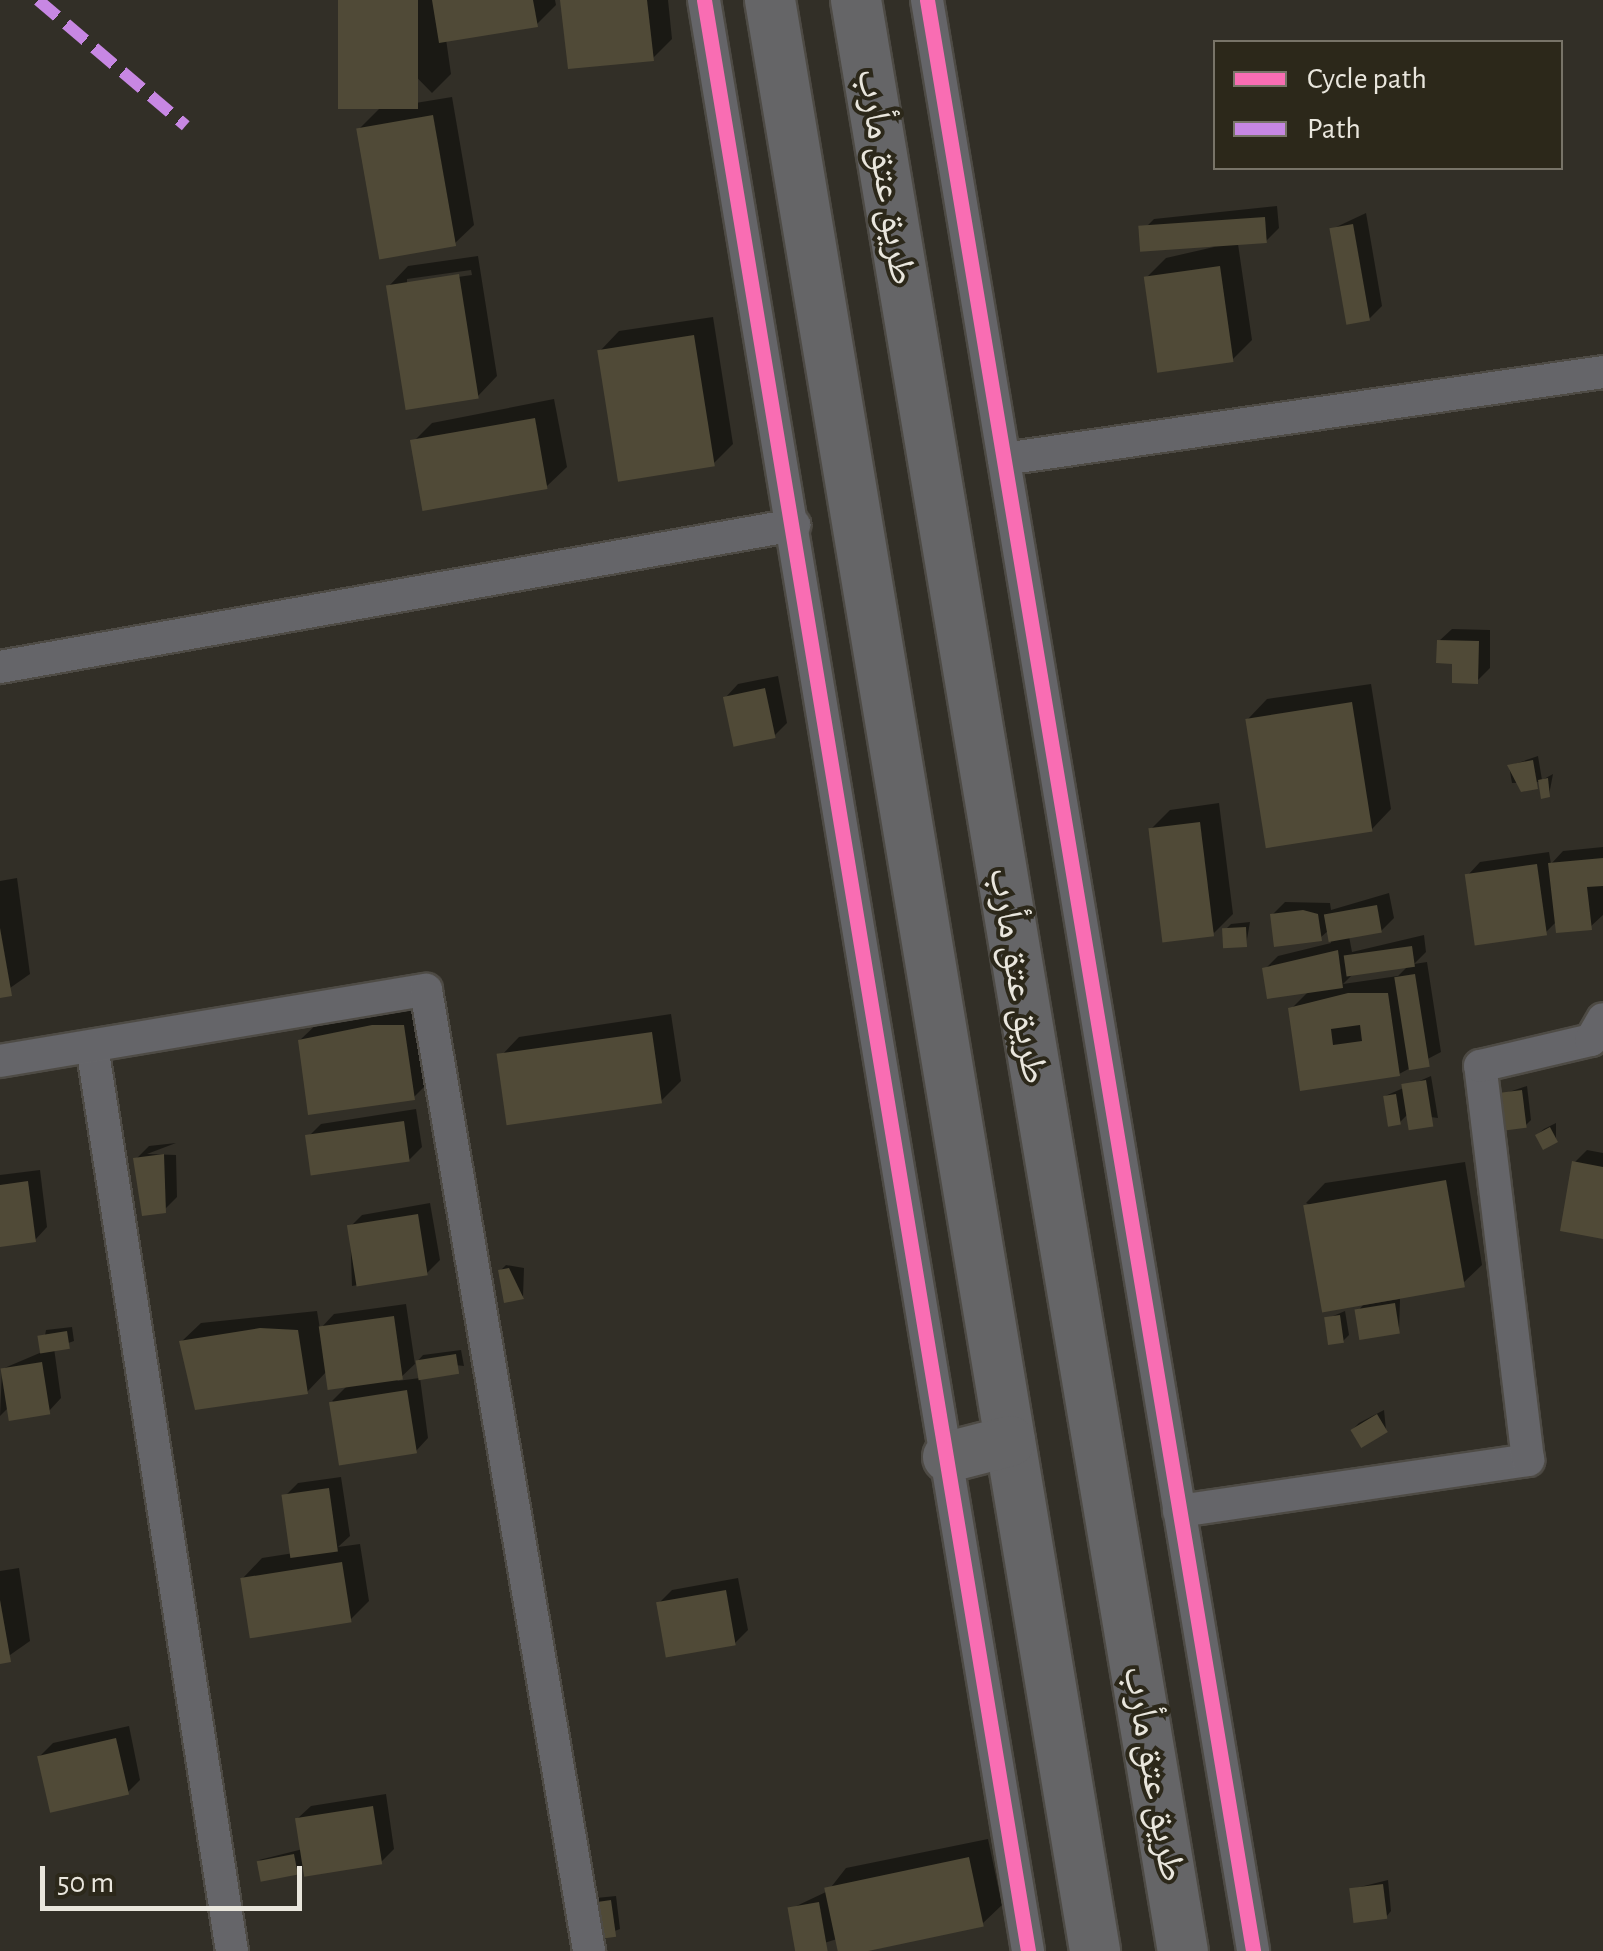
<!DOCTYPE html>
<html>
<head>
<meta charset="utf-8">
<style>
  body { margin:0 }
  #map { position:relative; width:1603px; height:1951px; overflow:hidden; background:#322f27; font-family:"Alegreya Sans","Noto Naskh Arabic",sans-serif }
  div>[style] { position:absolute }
  .shadow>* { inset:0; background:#0007 }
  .building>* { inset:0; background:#504a37; transform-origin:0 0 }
  .roads { filter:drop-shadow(2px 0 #4e4b45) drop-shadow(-2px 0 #4e4b45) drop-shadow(0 2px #4e4b45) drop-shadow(0 -2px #4e4b45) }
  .street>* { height:32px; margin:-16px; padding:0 16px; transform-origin:16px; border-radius:16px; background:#656569 }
  .primary>* { height:50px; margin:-25px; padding:0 25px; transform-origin:25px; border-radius:25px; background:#656567 }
  .quiet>* { height:12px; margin-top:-6px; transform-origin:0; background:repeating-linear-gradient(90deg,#c787e3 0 25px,transparent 0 37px) }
  .cycleway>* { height:15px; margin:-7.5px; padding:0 7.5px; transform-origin:7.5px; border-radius:7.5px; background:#f96db3 }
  span { translate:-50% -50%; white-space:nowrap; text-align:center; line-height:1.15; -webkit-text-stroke:8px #2c281a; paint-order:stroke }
  .street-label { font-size:38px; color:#e9e6dd }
  .legend { position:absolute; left:1213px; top:40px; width:350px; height:130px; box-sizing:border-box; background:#2c281a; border:2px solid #787468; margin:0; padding:12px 18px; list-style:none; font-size:30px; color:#e9e6dd }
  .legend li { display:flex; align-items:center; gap:20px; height:50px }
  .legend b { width:50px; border:2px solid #787468 }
  .scale { position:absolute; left:40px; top:1866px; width:262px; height:45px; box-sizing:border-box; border:5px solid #e9e6dd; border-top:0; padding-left:12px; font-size:30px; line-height:35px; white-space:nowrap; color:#e9e6dd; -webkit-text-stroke:8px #2c281a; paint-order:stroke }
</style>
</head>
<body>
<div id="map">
  <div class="shadow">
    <div style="clip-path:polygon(341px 0,555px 0,556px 5px,537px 24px,446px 39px,451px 74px,432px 93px)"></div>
    <div style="clip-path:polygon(562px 0,668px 0,672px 39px,653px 58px)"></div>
    <div style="clip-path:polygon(452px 97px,474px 225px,454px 244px,359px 129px,379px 109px)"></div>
    <div style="clip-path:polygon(1277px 206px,1279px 228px,1266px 241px,1238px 244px,1252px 340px,1232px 360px,1146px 278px,1166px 258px,1214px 247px,1141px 232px,1154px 219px)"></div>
    <div style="clip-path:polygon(1366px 213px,1382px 306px,1369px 319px,1332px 229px)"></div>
    <div style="clip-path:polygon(evenodd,478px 256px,497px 376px,478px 396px,389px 286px,408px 266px,478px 256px,471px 270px,472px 275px,407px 284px,407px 279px,471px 270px)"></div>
    <div style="clip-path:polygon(713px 317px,733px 444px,713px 464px,600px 351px,619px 331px)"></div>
    <div style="clip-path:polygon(554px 399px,567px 467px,547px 486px,413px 442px,432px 423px)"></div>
    <div style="clip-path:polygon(1452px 629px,1490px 630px,1490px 668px,1477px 681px,1439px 641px)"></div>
    <div style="clip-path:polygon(778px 676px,787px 723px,775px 735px,726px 697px,738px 684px)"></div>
    <div style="clip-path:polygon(1371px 684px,1391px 809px,1372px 829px,1248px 719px,1267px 699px)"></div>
    <div style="clip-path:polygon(1538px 756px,1542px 780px,1553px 774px,1549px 795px,1541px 782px,1512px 783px,1509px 766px)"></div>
    <div style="clip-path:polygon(1219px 803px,1233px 914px,1214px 933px,1151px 829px,1170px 810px)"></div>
    <div style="clip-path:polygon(1603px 847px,1603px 915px,1590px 927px,1557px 921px,1545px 933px,1468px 875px,1480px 862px,1549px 852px,1551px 864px,1563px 851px)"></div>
    <div style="clip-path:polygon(17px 878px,30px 974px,0 995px,0 881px)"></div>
    <div style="clip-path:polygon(evenodd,1389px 893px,1394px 918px,1381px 931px,1349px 936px,1352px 952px,1424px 935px,1426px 952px,1414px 964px,1427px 962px,1441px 1052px,1399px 1074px,1302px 1088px,1291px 1009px,1309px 991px,1265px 969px,1278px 956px,1331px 943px,1329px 930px,1320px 938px,1272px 915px,1285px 902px,1330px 903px,1331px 910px,1389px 893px,1409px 965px,1398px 976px,1343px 984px,1354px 973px,1409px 965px)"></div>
    <div style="clip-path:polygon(1250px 922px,1246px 945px,1225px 930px,1231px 924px)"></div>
    <div style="clip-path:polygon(423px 1006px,433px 1078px,414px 1097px,300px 1040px,320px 1021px)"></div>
    <div style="clip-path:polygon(671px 1014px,681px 1081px,661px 1101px,500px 1057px,519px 1037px)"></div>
    <div style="clip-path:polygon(1431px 1076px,1438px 1118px,1408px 1114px,1399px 1123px,1385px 1096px)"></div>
    <div style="clip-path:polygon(1527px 1086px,1531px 1120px,1526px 1125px,1503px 1094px)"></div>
    <div style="clip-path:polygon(416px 1109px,422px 1147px,409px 1160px,308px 1137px,321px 1124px)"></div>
    <div style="clip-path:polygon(1556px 1123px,1556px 1140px,1538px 1134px,1544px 1129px)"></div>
    <div style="clip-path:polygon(176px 1143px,147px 1154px,176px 1155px,177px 1197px,164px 1210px,136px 1159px,149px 1146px)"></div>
    <div style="clip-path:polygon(1587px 1150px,1603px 1153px,1603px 1236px,1574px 1163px)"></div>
    <div style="clip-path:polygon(1465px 1162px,1482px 1265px,1462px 1284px,1306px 1203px,1325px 1183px)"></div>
    <div style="clip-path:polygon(40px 1170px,47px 1227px,35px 1240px,0 1244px,0 1175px)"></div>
    <div style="clip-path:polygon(430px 1203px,440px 1260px,427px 1273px,352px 1286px,350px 1227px,362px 1215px)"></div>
    <div style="clip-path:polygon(506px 1265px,524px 1268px,523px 1297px,500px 1271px)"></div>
    <div style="clip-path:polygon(1400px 1299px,1399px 1332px,1358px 1311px,1363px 1305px)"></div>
    <div style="clip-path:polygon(406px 1304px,415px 1364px,423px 1355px,461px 1350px,464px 1366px,418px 1361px,397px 1381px,420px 1378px,428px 1438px,416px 1451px,332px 1401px,349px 1384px,328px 1370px,307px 1392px,181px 1342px,201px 1323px,317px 1311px,320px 1329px,334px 1314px)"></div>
    <div style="clip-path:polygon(1345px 1311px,1349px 1335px,1343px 1341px,1326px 1319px)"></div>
    <div style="clip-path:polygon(72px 1327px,74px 1341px,54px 1348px,61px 1398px,49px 1411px,8px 1408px,0 1416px,2px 1369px,42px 1352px,46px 1330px)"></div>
    <div style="clip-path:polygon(1384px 1410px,1386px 1430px,1353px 1429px,1359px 1423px)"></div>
    <div style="clip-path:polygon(341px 1477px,350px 1536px,338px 1547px,360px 1544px,369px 1601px,350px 1620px,243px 1578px,262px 1558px,294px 1553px,285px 1496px,298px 1483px)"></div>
    <div style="clip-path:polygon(19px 1568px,30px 1641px,0 1662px,0 1571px)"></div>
    <div style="clip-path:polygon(738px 1578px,748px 1630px,735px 1643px,659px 1603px,672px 1590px)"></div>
    <div style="clip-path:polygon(129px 1726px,140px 1780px,128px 1792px,40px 1756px,53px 1743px)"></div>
    <div style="clip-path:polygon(386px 1794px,394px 1849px,381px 1862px,305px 1864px,297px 1873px,259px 1860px,303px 1849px,298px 1818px,311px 1806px)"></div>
    <div style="clip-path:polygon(988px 1839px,1002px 1905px,982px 1924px,852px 1951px,840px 1951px,837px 1939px,799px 1951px,790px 1909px,828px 1891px,846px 1868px)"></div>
    <div style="clip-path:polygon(1388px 1880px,1391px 1911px,1386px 1917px,1352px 1889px)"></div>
    <div style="clip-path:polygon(616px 1896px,620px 1929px,596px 1938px,596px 1898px)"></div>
  </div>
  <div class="building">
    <div style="left:338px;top:0;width:80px;height:109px"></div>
    <div style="clip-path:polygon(432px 0,533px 0,538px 27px,439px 43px)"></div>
    <div style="clip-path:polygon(560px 0,647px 0,654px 61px,568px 69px)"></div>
    <div style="left:433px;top:115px;width:133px;height:78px;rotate:80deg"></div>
    <div style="left:1265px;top:217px;width:26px;height:127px;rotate:86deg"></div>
    <div style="left:1353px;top:224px;width:98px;height:24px;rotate:80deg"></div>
    <div style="left:1220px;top:266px;width:97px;height:77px;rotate:82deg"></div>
    <div style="left:459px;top:274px;width:126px;height:74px;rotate:81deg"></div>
    <div style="left:694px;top:335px;width:133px;height:98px;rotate:81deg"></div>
    <div style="left:535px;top:418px;width:72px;height:127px;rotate:80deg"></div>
    <div style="clip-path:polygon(1437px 640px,1479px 641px,1478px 684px,1452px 683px,1452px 664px,1436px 663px)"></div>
    <div style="left:765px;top:688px;width:51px;height:43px;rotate:78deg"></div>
    <div style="left:1352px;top:702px;width:131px;height:108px;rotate:81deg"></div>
    <div style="clip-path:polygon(1533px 760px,1538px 789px,1521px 792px,1507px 765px)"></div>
    <div style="clip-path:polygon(1548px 778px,1550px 797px,1541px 799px,1538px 780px)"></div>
    <div style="left:1200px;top:822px;width:115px;height:52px;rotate:83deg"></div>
    <div style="clip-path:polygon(1603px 858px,1603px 886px,1587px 887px,1592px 930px,1556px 933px,1548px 863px)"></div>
    <div style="left:1537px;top:864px;width:72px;height:73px;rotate:82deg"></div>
    <div style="left:1377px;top:905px;width:28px;height:54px;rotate:80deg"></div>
    <div style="clip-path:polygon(1303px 910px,1318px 914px,1322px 941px,1274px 947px,1270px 914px)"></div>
    <div style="left:1246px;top:927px;width:20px;height:24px;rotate:87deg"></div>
    <div style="clip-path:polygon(0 928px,12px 996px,0 998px)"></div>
    <div style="left:1412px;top:946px;width:21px;height:69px;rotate:82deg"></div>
    <div style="clip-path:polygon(1338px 950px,1343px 988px,1267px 999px,1262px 968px)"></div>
    <div style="left:1415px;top:974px;width:94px;height:21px;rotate:81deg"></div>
    <div style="clip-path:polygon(evenodd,1348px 993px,1388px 993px,1400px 1076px,1300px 1091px,1288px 1008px,1348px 993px,1360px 1025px,1362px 1041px,1333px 1045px,1331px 1029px,1360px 1025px)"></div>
    <div style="clip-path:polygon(372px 1025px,404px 1025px,415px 1100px,308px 1115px,298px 1040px)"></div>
    <div style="left:652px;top:1032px;width:72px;height:157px;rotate:82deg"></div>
    <div style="left:1426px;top:1080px;width:47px;height:25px;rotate:81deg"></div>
    <div style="left:1522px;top:1090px;width:38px;height:22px;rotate:83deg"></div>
    <div style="left:1396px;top:1094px;width:31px;height:13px;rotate:81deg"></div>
    <div style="left:404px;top:1121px;width:41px;height:100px;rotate:82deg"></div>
    <div style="left:1550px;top:1127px;width:17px;height:17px;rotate:62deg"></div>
    <div style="clip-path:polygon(164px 1154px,166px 1213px,142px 1216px,133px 1158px)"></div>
    <div style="clip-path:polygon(1572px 1161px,1603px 1167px,1603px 1239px,1560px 1231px)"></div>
    <div style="left:1446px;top:1180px;width:109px;height:145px;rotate:80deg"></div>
    <div style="clip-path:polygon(28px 1181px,36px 1242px,0 1247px,0 1185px)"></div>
    <div style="left:418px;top:1214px;width:62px;height:72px;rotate:81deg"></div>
    <div style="clip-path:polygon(509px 1268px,524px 1299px,504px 1303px,498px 1270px)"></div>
    <div style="left:1395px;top:1303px;width:31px;height:41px;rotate:81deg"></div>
    <div style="left:1340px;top:1315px;width:28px;height:16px;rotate:82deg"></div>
    <div style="left:394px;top:1316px;width:64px;height:76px;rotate:82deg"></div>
    <div style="clip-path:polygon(260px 1328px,298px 1330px,308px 1394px,195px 1410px,179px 1341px)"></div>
    <div style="left:67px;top:1331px;width:18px;height:30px;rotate:81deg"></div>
    <div style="left:456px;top:1354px;width:20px;height:41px;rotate:81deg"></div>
    <div style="left:42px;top:1362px;width:53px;height:42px;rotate:81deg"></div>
    <div style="left:407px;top:1390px;width:64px;height:79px;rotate:81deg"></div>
    <div style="left:1377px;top:1414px;width:21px;height:31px;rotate:59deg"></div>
    <div style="left:329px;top:1488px;width:64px;height:48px;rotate:82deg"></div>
    <div style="left:342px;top:1562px;width:61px;height:103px;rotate:81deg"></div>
    <div style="left:726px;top:1590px;width:56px;height:71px;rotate:80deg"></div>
    <div style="clip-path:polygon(0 1600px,11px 1662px,0 1664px)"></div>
    <div style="left:116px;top:1738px;width:58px;height:81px;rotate:77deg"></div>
    <div style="left:373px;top:1806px;width:59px;height:79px;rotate:81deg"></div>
    <div style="left:294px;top:1854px;width:21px;height:38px;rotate:79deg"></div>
    <div style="left:969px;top:1857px;width:71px;height:148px;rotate:78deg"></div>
    <div style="left:1383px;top:1884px;width:35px;height:34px;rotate:83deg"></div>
    <div style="left:611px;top:1900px;width:37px;height:23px;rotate:82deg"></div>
    <div style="left:819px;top:1902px;width:50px;height:32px;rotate:80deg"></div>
  </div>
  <div class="roads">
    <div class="street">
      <div style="left:704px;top:0;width:1978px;rotate:80.57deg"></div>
      <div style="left:927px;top:0;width:1978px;rotate:80.51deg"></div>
      <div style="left:1004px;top:459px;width:605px;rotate:-8.26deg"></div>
      <div style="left:0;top:667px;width:807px;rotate:-10.14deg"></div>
      <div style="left:92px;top:1046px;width:916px;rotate:81.21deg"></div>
      <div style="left:0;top:1061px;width:432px;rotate:-9.5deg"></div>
      <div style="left:426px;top:990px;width:975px;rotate:80.37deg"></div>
      <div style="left:1179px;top:1511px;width:353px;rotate:-8.3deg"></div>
      <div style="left:1528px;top:1460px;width:397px;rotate:-96.9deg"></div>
      <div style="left:1480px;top:1066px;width:114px;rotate:-13.2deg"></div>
      <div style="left:1591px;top:1040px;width:24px;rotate:-60deg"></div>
    </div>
    <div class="primary">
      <div style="left:770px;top:0;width:1978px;rotate:80.54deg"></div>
      <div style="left:856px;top:0;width:1978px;rotate:80.49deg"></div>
      <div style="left:948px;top:1457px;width:64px;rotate:-14.5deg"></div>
    </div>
  </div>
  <div class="quiet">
    <div style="left:38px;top:0;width:194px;rotate:40.4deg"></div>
  </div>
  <div class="cycleway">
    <div style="left:704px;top:0;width:1978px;rotate:80.57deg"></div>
    <div style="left:927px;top:0;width:1978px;rotate:80.51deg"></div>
  </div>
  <div class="street-label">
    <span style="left:885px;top:177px;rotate:81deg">طريق عتق مأرب</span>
    <span style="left:1017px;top:976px;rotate:81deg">طريق عتق مأرب</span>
    <span style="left:1153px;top:1774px;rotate:80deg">طريق عتق مأرب</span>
  </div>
  <ul class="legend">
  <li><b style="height:12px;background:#f96db3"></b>Cycle path</li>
  <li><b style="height:12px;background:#c787e3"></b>Path</li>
  </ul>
  <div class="scale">50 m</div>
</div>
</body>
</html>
